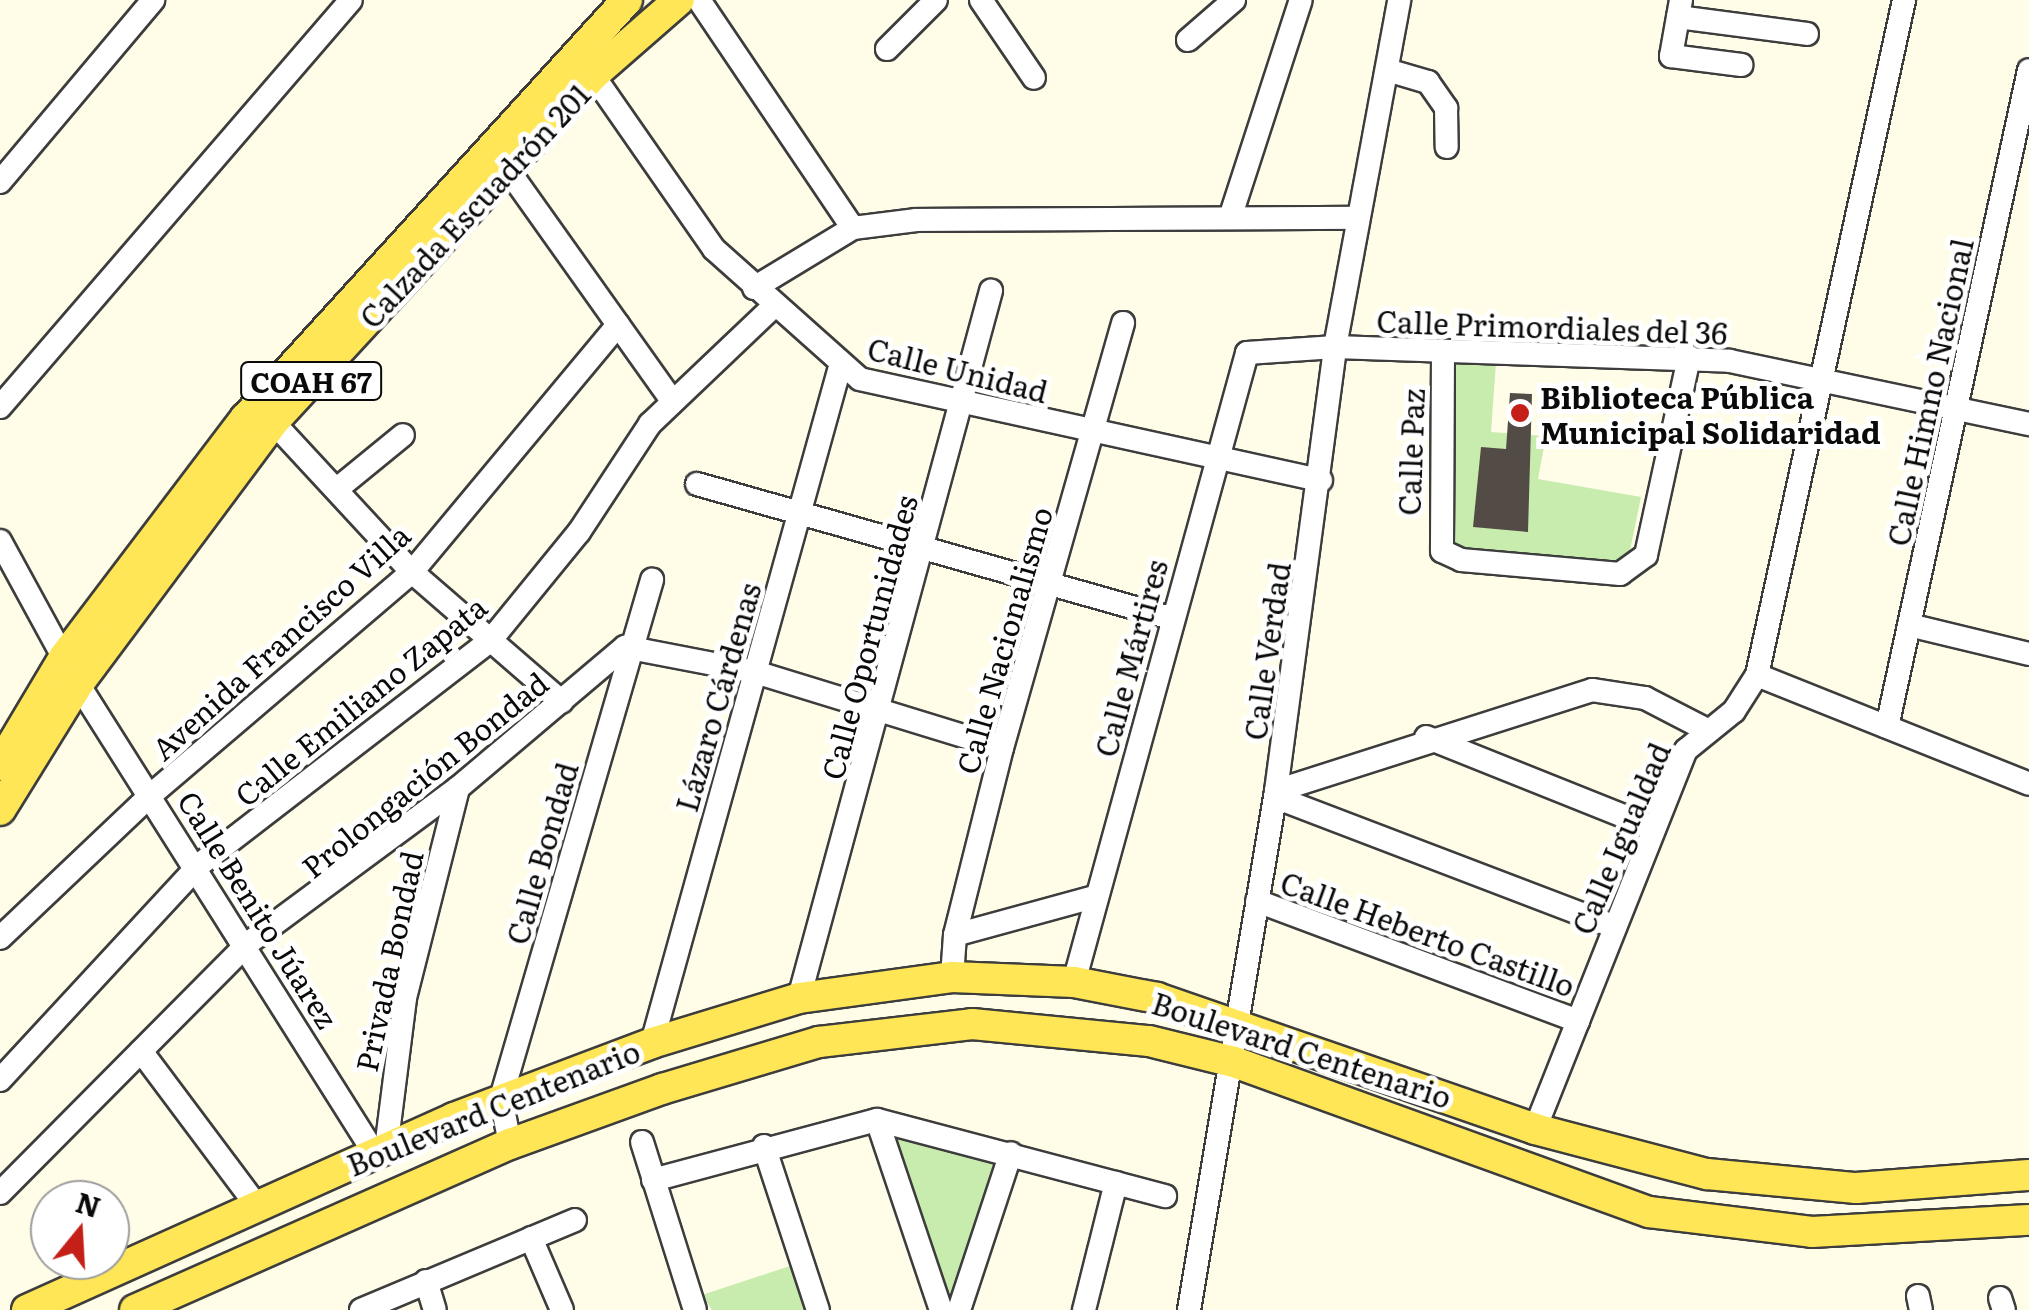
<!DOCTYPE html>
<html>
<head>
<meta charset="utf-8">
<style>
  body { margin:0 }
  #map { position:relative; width:2029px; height:1310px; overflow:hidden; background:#fffde7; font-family:Literata,serif }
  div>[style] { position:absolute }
  .green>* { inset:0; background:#c8ecae }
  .building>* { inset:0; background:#534c46 }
  .roads { filter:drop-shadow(2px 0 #3d3d3d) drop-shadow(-2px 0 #3d3d3d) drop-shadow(0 2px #3d3d3d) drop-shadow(0 -2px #3d3d3d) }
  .minor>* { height:22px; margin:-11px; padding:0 11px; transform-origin:11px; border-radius:11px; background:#fff }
  .major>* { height:30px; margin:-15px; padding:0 15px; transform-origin:15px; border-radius:15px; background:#ffe657 }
  .dots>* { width:28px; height:28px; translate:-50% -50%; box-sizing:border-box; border:5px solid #fff; border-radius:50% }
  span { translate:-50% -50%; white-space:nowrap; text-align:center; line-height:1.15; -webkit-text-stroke:10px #fff; paint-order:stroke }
  .shield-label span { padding:2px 8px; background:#fff; border:2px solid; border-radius:8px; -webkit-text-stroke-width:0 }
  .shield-label { font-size:28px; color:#0a0a0a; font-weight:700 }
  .street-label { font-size:30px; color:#0a0a0a }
  .poi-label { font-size:30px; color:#0a0a0a; font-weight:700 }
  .left { translate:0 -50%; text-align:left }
  .north { position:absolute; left:30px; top:1180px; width:100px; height:100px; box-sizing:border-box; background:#fff; border:2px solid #9d9d9d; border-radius:50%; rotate:18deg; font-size:28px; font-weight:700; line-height:40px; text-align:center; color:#0a0a0a }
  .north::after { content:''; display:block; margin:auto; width:35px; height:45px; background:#c42018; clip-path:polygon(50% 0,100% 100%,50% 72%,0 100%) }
</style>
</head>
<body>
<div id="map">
  <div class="green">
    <div style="clip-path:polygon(1452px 361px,1496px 363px,1491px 432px,1546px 436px,1538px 479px,1641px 497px,1627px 565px,1446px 546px)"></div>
    <div style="clip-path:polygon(890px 1126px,1005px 1154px,957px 1297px,944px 1296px)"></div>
    <div style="clip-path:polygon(796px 1264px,812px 1310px,712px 1310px,702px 1295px)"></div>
  </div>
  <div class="building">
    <div style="clip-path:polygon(1510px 393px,1532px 394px,1528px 532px,1473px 527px,1481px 447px,1506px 449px)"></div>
  </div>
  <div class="roads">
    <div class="minor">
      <div style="left:699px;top:0;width:275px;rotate:56deg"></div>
      <div style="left:981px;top:0;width:94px;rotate:55.8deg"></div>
      <div style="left:1681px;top:0;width:57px;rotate:100.1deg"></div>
      <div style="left:1671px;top:56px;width:71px;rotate:7.3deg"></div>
      <div style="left:1678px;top:17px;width:130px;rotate:7.5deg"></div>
      <div style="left:1188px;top:40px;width:61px;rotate:-41deg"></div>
      <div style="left:887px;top:49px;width:69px;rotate:-45deg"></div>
      <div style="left:1387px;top:70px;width:43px;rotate:16.3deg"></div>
      <div style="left:1428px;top:82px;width:32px;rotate:55deg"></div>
      <div style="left:1446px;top:108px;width:39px;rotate:89deg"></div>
      <div style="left:593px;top:75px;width:212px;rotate:55.2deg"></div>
      <div style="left:714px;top:249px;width:195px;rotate:41.7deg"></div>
      <div style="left:860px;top:379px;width:472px;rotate:12.4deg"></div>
      <div style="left:506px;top:167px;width:287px;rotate:54.6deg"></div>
      <div style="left:0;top:182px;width:238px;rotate:-49.9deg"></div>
      <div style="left:1230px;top:218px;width:229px;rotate:-72deg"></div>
      <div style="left:754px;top:288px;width:116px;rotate:-31.2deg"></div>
      <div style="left:853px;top:228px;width:64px;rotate:-7.2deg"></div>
      <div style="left:916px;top:220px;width:441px;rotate:-0.3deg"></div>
      <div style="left:1443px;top:354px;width:197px;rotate:90.3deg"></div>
      <div style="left:1442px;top:551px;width:21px;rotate:25deg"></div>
      <div style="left:1461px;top:560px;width:160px;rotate:5deg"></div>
      <div style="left:1620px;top:574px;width:32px;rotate:-36deg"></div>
      <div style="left:1646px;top:555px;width:203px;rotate:-77.7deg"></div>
      <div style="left:0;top:407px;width:537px;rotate:-49.23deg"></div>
      <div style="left:273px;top:422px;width:205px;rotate:47.2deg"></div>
      <div style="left:412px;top:572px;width:198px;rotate:40.9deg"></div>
      <div style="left:697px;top:484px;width:494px;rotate:15.8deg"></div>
      <div style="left:337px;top:489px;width:85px;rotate:-39.3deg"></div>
      <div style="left:0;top:541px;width:163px;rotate:61.4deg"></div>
      <div style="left:78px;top:684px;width:556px;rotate:57.71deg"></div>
      <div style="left:1909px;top:625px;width:123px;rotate:13.6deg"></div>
      <div style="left:1757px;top:675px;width:293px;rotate:21.8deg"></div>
      <div style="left:1887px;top:727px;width:672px;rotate:-77.8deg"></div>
      <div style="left:1426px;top:737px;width:245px;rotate:21.8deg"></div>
      <div style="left:1276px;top:791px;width:332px;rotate:-17.7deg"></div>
      <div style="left:1592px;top:690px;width:54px;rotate:8.6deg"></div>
      <div style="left:1645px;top:698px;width:70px;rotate:27.3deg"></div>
      <div style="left:1275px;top:797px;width:364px;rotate:20.9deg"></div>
      <div style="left:1257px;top:901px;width:343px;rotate:20.5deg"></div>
      <div style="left:955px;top:935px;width:144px;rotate:-15.3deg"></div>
      <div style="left:0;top:938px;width:209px;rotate:-43.5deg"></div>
      <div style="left:152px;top:794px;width:342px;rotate:-40.5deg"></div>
      <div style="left:412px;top:572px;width:322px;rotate:-50.2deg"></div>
      <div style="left:952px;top:977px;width:42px;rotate:-85.9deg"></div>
      <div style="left:955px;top:935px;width:193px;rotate:-75.9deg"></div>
      <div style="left:1002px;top:748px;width:442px;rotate:-74.1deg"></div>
      <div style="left:1074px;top:982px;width:652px;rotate:-74.62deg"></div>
      <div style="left:1247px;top:353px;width:88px;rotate:-3.9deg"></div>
      <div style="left:1335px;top:347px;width:395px;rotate:2deg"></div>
      <div style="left:1730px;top:361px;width:306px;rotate:11.9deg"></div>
      <div style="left:799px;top:998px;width:733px;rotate:-74.81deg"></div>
      <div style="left:652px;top:1043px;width:702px;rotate:-74.46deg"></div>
      <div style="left:141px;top:1051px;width:194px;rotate:53.2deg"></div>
      <div style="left:0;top:1080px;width:293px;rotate:-47.2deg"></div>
      <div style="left:199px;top:865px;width:367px;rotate:-37.6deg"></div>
      <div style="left:490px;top:641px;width:141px;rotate:-50.8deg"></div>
      <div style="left:579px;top:532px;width:129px;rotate:-56.7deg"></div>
      <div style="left:650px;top:424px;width:173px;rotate:-43.6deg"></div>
      <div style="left:877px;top:1120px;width:200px;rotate:71.4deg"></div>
      <div style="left:1535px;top:1129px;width:408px;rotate:-68.3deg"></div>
      <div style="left:1686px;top:750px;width:62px;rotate:-39.1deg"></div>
      <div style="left:1734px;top:711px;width:43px;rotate:-57.4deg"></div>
      <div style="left:1757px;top:675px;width:691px;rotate:-77.71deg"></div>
      <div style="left:642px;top:1142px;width:176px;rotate:72.5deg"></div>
      <div style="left:510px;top:1144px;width:47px;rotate:-101.1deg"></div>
      <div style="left:501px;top:1098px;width:540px;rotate:-73.75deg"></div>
      <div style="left:764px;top:1146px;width:173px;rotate:71.8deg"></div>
      <div style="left:386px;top:1149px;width:152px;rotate:-82.8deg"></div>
      <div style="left:405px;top:998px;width:217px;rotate:-75.8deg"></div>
      <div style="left:653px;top:1180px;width:232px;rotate:-15deg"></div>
      <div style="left:877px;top:1120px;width:298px;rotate:14.8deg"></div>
      <div style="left:0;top:1193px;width:351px;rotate:-45.2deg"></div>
      <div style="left:247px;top:944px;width:262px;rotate:-36.5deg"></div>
      <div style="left:458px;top:788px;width:219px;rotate:-40.2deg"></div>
      <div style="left:625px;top:647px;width:132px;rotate:10.9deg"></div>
      <div style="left:755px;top:672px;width:258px;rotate:17.1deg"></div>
      <div style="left:531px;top:1238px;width:78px;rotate:66.7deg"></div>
      <div style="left:426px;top:1281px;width:30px;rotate:73deg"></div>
      <div style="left:1918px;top:1296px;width:14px;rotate:78deg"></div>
      <div style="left:2000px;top:1298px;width:13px;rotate:72deg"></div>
      <div style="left:361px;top:1310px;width:232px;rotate:-22.8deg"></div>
      <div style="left:959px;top:1310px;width:165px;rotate:-71.7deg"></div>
      <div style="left:1084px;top:1310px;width:131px;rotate:-75.9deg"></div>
      <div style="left:1189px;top:1310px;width:526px;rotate:-80.48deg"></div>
      <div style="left:1276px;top:791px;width:448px;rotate:-82.4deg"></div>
      <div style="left:1335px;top:347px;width:353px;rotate:-79.5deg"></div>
    </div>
    <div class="major">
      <div style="left:0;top:765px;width:127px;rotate:-59.2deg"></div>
      <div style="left:65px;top:656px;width:298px;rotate:-52.8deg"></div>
      <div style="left:245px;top:419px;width:567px;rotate:-47.64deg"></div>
      <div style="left:0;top:810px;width:148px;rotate:-58.2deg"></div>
      <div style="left:78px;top:684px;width:327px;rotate:-53.3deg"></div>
      <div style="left:273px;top:422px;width:472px;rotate:-47.3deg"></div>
      <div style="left:593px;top:75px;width:114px;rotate:-41.1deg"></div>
      <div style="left:27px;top:1310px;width:468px;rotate:-24.2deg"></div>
      <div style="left:454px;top:1118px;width:212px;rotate:-20.7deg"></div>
      <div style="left:652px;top:1043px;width:154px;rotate:-17deg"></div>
      <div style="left:799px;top:998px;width:154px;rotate:-7.8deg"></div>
      <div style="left:952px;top:977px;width:122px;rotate:2.3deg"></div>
      <div style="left:1074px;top:982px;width:85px;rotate:10.9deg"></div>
      <div style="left:1157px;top:998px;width:400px;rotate:19.1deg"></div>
      <div style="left:1535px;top:1129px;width:178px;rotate:14.7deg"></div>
      <div style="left:1707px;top:1174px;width:150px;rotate:5.4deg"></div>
      <div style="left:1856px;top:1188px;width:173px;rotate:-4.3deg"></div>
      <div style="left:135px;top:1310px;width:410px;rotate:-23.9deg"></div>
      <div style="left:510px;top:1144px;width:162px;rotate:-19.9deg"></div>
      <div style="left:662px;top:1089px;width:164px;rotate:-16.7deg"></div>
      <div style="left:819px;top:1042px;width:154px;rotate:-6.7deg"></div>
      <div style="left:972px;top:1024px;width:178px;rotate:5.5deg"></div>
      <div style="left:1149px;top:1041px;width:88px;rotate:13.9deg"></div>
      <div style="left:1234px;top:1062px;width:441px;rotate:19.9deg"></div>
      <div style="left:1649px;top:1212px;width:164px;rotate:7deg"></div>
      <div style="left:1812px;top:1232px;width:217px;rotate:-3.2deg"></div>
    </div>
  </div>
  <div class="dots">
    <div style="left:1520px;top:413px;background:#c42018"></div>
  </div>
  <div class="shield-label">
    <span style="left:311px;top:381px">COAH 67</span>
  </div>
  <div class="street-label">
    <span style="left:474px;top:205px;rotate:-47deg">Calzada Escuadrón 201</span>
    <span style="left:1552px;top:326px;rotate:2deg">Calle Primordiales del 36</span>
    <span style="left:958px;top:369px;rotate:14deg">Calle Unidad</span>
    <span style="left:1929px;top:392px;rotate:-78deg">Calle Himno Nacional</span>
    <span style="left:1410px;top:452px;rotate:-88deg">Calle Paz</span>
    <span style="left:868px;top:637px;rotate:-75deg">Calle Oportunidades</span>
    <span style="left:1003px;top:640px;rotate:-74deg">Calle Nacionalismo</span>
    <span style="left:280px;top:641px;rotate:-42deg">Avenida Francisco Villa</span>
    <span style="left:1266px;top:651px;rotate:-82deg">Calle Verdad</span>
    <span style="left:1130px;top:658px;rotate:-75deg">Calle Mártires</span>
    <span style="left:717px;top:697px;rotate:-74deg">Lázaro Cárdenas</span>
    <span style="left:360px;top:700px;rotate:-39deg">Calle Emiliano Zapata</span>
    <span style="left:424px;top:774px;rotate:-39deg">Prolongación Bondad</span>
    <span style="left:1620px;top:838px;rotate:-67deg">Calle Igualdad</span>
    <span style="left:541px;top:853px;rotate:-74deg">Calle Bondad</span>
    <span style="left:259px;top:909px;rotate:58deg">Calle Benito Júarez</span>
    <span style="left:1428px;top:933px;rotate:20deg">Calle Heberto Castillo</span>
    <span style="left:388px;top:961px;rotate:-78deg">Privada Bondad</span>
    <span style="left:1302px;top:1049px;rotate:18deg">Boulevard Centenario</span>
    <span style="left:493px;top:1107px;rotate:-22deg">Boulevard Centenario</span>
  </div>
  <div class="poi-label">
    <span class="left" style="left:1540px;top:413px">Biblioteca Pública<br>Municipal Solidaridad</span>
  </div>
  <div class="north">N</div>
</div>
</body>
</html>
